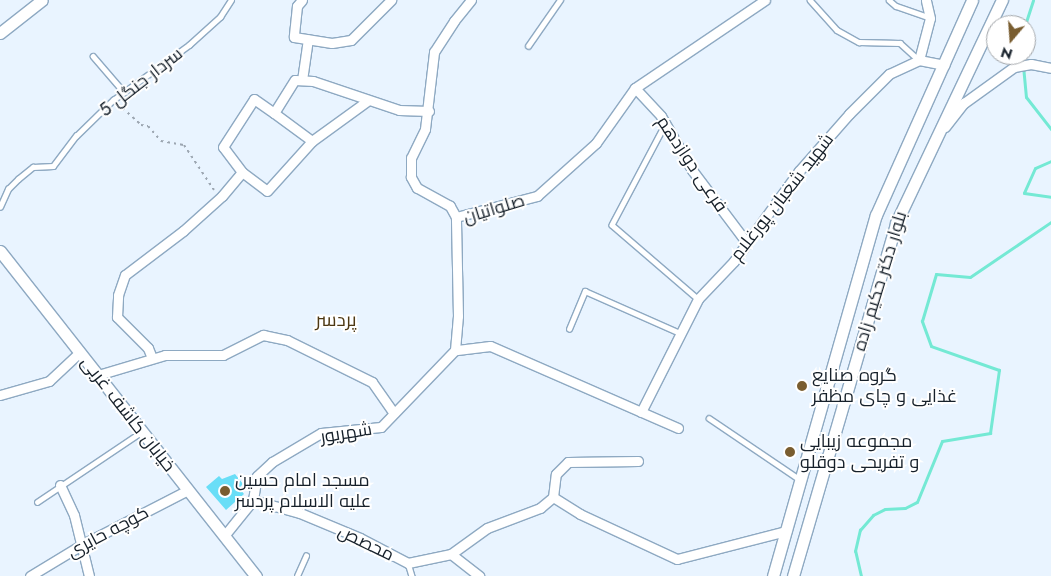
<!DOCTYPE html>
<html>
<head>
<meta charset="utf-8">
<style>
  body { margin:0 }
  #map { position:relative; width:1051px; height:576px; overflow:hidden; background:#e9f4ff; font-family:Jost,Cairo,sans-serif }
  div>[style] { position:absolute }
  .stream>* { height:3px; margin:-1.5px; padding:0 1.5px; transform-origin:1.5px; border-radius:1.5px; background:#74e9d4 }
  .building>* { inset:0; background:#69def7 }
  .path>* { height:2px; margin-top:-1px; transform-origin:0; background:repeating-linear-gradient(90deg,#9ca6b1 0 2.5px,transparent 0 6.5px) }
  .roads { filter:drop-shadow(1px 0 #8ea9c2) drop-shadow(-1px 0 #8ea9c2) drop-shadow(0 1px #8ea9c2) drop-shadow(0 -1px #8ea9c2) }
  .service>* { height:4.5px; margin:-2.25px; padding:0 2.25px; transform-origin:2.25px; border-radius:2.25px; background:#fff }
  .minor>* { height:9px; margin:-4.5px; padding:0 4.5px; transform-origin:4.5px; border-radius:4.5px; background:#fff }
  .secondary>* { height:11px; margin:-5.5px; padding:0 5.5px; transform-origin:5.5px; border-radius:5.5px; background:#fff }
  .dots>* { width:14px; height:14px; translate:-50% -50%; box-sizing:border-box; border:2px solid #fff; border-radius:50% }
  span { translate:-50% -50%; white-space:nowrap; text-align:center; line-height:1.15; -webkit-text-stroke:4px #fff; paint-order:stroke }
  .street-label { font-size:18px; color:#16202a }
  .poi-label { font-size:18px; color:#16202a }
  .left { translate:0 -50%; text-align:left }
  .neighbourhood-label { font-size:19px; color:#4d3813 }
  .north { position:absolute; left:986px; top:15px; width:50px; height:50px; box-sizing:border-box; background:#fff; border:1px solid #a2a6aa; border-radius:50%; rotate:198deg; font-size:14px; font-weight:700; line-height:20px; text-align:center; color:#16202a }
  .north::after { content:''; display:block; margin:auto; width:18px; height:22px; background:#795d30; clip-path:polygon(50% 0,100% 100%,50% 72%,0 100%) }
</style>
</head>
<body>
<div id="map">
  <div class="stream">
    <div style="left:1025px;top:25px;width:26px;rotate:-72deg"></div>
    <div style="left:1022px;top:55px;width:42px;rotate:84.6deg"></div>
    <div style="left:1026px;top:97px;width:41px;rotate:52deg"></div>
    <div style="left:1051px;top:161px;width:17px;rotate:156deg"></div>
    <div style="left:1035px;top:168px;width:27px;rotate:114deg"></div>
    <div style="left:1024px;top:193px;width:27px;rotate:8deg"></div>
    <div style="left:861px;top:576px;width:26px;rotate:-103deg"></div>
    <div style="left:855px;top:551px;width:22px;rotate:-77deg"></div>
    <div style="left:860px;top:530px;width:20px;rotate:-49deg"></div>
    <div style="left:873px;top:515px;width:13px;rotate:-27deg"></div>
    <div style="left:885px;top:509px;width:20px;rotate:-3deg"></div>
    <div style="left:905px;top:508px;width:13px;rotate:-27deg"></div>
    <div style="left:917px;top:502px;width:66px;rotate:-67.7deg"></div>
    <div style="left:942px;top:441px;width:49px;rotate:-9.5deg"></div>
    <div style="left:990px;top:433px;width:64px;rotate:-81.9deg"></div>
    <div style="left:999px;top:370px;width:72px;rotate:-160.6deg"></div>
    <div style="left:931px;top:346px;width:27px;rotate:-110deg"></div>
    <div style="left:922px;top:321px;width:49px;rotate:-73.4deg"></div>
    <div style="left:936px;top:274px;width:34px;rotate:5deg"></div>
    <div style="left:970px;top:277px;width:98px;rotate:-34.2deg"></div>
  </div>
  <div class="building">
    <div style="clip-path:polygon(235px 474px,243px 484px,239px 488px,244px 494px,226px 510px,206px 487px,219px 476px,222px 479px)"></div>
  </div>
  <div class="path">
    <div style="left:118px;top:104px;width:31px;rotate:42deg"></div>
    <div style="left:141px;top:125px;width:7px;rotate:8deg"></div>
    <div style="left:148px;top:126px;width:20px;rotate:49deg"></div>
    <div style="left:161px;top:141px;width:23px;rotate:10deg"></div>
    <div style="left:184px;top:145px;width:54px;rotate:56.3deg"></div>
  </div>
  <div class="roads">
    <div class="service">
      <div style="left:810px;top:0;width:40px;rotate:48deg"></div>
      <div style="left:837px;top:30px;width:25px;rotate:29deg"></div>
      <div style="left:859px;top:42px;width:41px;rotate:1.4deg"></div>
      <div style="left:900px;top:43px;width:24px;rotate:42deg"></div>
      <div style="left:889px;top:0;width:9px;rotate:41deg"></div>
      <div style="left:896px;top:6px;width:36px;rotate:19deg"></div>
      <div style="left:528px;top:46px;width:56px;rotate:-55.2deg"></div>
      <div style="left:93px;top:56px;width:48px;rotate:49.3deg"></div>
      <div style="left:665px;top:125px;width:113px;rotate:117.9deg"></div>
      <div style="left:612px;top:225px;width:113px;rotate:40.7deg"></div>
      <div style="left:0;top:207px;width:20px;rotate:-66deg"></div>
      <div style="left:8px;top:189px;width:14px;rotate:-45deg"></div>
      <div style="left:18px;top:179px;width:19px;rotate:-39deg"></div>
      <div style="left:33px;top:167px;width:20px;rotate:-3deg"></div>
      <div style="left:53px;top:166px;width:38px;rotate:-53deg"></div>
      <div style="left:76px;top:136px;width:52px;rotate:-44.2deg"></div>
      <div style="left:113px;top:100px;width:94px;rotate:-35.9deg"></div>
      <div style="left:189px;top:45px;width:42px;rotate:-42.1deg"></div>
      <div style="left:220px;top:17px;width:20px;rotate:-57deg"></div>
      <div style="left:569px;top:329px;width:41px;rotate:-67.2deg"></div>
      <div style="left:585px;top:291px;width:104px;rotate:23.9deg"></div>
      <div style="left:709px;top:418px;width:109px;rotate:34.1deg"></div>
      <div style="left:37px;top:502px;width:125px;rotate:-33.9deg"></div>
      <div style="left:408px;top:563px;width:14px;rotate:73deg"></div>
      <div style="left:297px;top:576px;width:22px;rotate:-66deg"></div>
    </div>
    <div class="minor">
      <div style="left:302px;top:0;width:8px;rotate:130deg"></div>
      <div style="left:297px;top:6px;width:31px;rotate:96deg"></div>
      <div style="left:294px;top:37px;width:38px;rotate:9deg"></div>
      <div style="left:332px;top:43px;width:19px;rotate:-9deg"></div>
      <div style="left:351px;top:40px;width:57px;rotate:-45deg"></div>
      <div style="left:919px;top:60px;width:43px;rotate:-75.3deg"></div>
      <div style="left:930px;top:18px;width:18px;rotate:-103deg"></div>
      <div style="left:919px;top:60px;width:26px;rotate:11deg"></div>
      <div style="left:302px;top:80px;width:41px;rotate:-81.7deg"></div>
      <div style="left:635px;top:88px;width:38px;rotate:47deg"></div>
      <div style="left:661px;top:116px;width:62px;rotate:60.1deg"></div>
      <div style="left:692px;top:170px;width:91px;rotate:53deg"></div>
      <div style="left:945px;top:127px;width:31px;rotate:-52deg"></div>
      <div style="left:964px;top:103px;width:62px;rotate:-35.8deg"></div>
      <div style="left:1014px;top:67px;width:17px;rotate:-10deg"></div>
      <div style="left:1031px;top:64px;width:20px;rotate:11deg"></div>
      <div style="left:312px;top:141px;width:68px;rotate:-36deg"></div>
      <div style="left:242px;top:172px;width:31px;rotate:-127deg"></div>
      <div style="left:223px;top:147px;width:57px;rotate:-57.1deg"></div>
      <div style="left:254px;top:99px;width:24px;rotate:35deg"></div>
      <div style="left:456px;top:217px;width:13px;rotate:-119deg"></div>
      <div style="left:450px;top:206px;width:38px;rotate:-151deg"></div>
      <div style="left:417px;top:188px;width:13px;rotate:-119deg"></div>
      <div style="left:411px;top:177px;width:19px;rotate:-90deg"></div>
      <div style="left:411px;top:158px;width:32px;rotate:-64deg"></div>
      <div style="left:425px;top:129px;width:78px;rotate:-83.3deg"></div>
      <div style="left:434px;top:52px;width:37px;rotate:-57deg"></div>
      <div style="left:454px;top:21px;width:27px;rotate:-51deg"></div>
      <div style="left:152px;top:358px;width:11px;rotate:-112deg"></div>
      <div style="left:148px;top:348px;width:44px;rotate:-135deg"></div>
      <div style="left:117px;top:317px;width:22px;rotate:-87deg"></div>
      <div style="left:118px;top:295px;width:21px;rotate:-71deg"></div>
      <div style="left:125px;top:275px;width:73px;rotate:-37.2deg"></div>
      <div style="left:183px;top:231px;width:52px;rotate:-41.9deg"></div>
      <div style="left:222px;top:196px;width:31px;rotate:-50deg"></div>
      <div style="left:242px;top:172px;width:31px;rotate:37deg"></div>
      <div style="left:267px;top:191px;width:67px;rotate:-48deg"></div>
      <div style="left:312px;top:141px;width:47px;rotate:-143.6deg"></div>
      <div style="left:274px;top:113px;width:39px;rotate:-58deg"></div>
      <div style="left:295px;top:80px;width:18px;rotate:3deg"></div>
      <div style="left:313px;top:81px;width:91px;rotate:18.6deg"></div>
      <div style="left:399px;top:110px;width:30px;rotate:2deg"></div>
      <div style="left:98px;top:375px;width:70px;rotate:-16.6deg"></div>
      <div style="left:165px;top:355px;width:58px"></div>
      <div style="left:223px;top:355px;width:45px;rotate:-26.6deg"></div>
      <div style="left:263px;top:335px;width:25px;rotate:12deg"></div>
      <div style="left:287px;top:340px;width:95px;rotate:26.3deg"></div>
      <div style="left:372px;top:382px;width:38px;rotate:55deg"></div>
      <div style="left:0;top:395px;width:51px;rotate:-15.9deg"></div>
      <div style="left:49px;top:381px;width:42px;rotate:-43.1deg"></div>
      <div style="left:641px;top:412px;width:127px;rotate:-63.2deg"></div>
      <div style="left:698px;top:299px;width:52px;rotate:-46.5deg"></div>
      <div style="left:734px;top:261px;width:111px;rotate:-54.2deg"></div>
      <div style="left:799px;top:171px;width:76px;rotate:-48.7deg"></div>
      <div style="left:849px;top:114px;width:57px;rotate:-45deg"></div>
      <div style="left:889px;top:74px;width:33px;rotate:-25deg"></div>
      <div style="left:678px;top:428px;width:205px;rotate:-156.4deg"></div>
      <div style="left:490px;top:346px;width:35px;rotate:173deg"></div>
      <div style="left:455px;top:350px;width:34px;rotate:-85deg"></div>
      <div style="left:458px;top:316px;width:99px;rotate:-91.2deg"></div>
      <div style="left:456px;top:217px;width:84px;rotate:-14.5deg"></div>
      <div style="left:537px;top:196px;width:79px;rotate:-41.9deg"></div>
      <div style="left:596px;top:143px;width:67px;rotate:-54.7deg"></div>
      <div style="left:635px;top:88px;width:157px;rotate:-34.1deg"></div>
      <div style="left:60px;top:485px;width:33px;rotate:65deg"></div>
      <div style="left:74px;top:515px;width:63px;rotate:76.2deg"></div>
      <div style="left:553px;top:497px;width:32px;rotate:32deg"></div>
      <div style="left:580px;top:514px;width:107px;rotate:24.9deg"></div>
      <div style="left:677px;top:559px;width:113px;rotate:-14.4deg"></div>
      <div style="left:253px;top:500px;width:49px;rotate:15.5deg"></div>
      <div style="left:300px;top:513px;width:65px;rotate:22.6deg"></div>
      <div style="left:360px;top:538px;width:54px;rotate:27.5deg"></div>
      <div style="left:408px;top:563px;width:44px;rotate:-11.8deg"></div>
      <div style="left:451px;top:554px;width:44px;rotate:-35.8deg"></div>
      <div style="left:487px;top:528px;width:57px;rotate:-20.7deg"></div>
      <div style="left:540px;top:508px;width:17px;rotate:-40deg"></div>
      <div style="left:553px;top:497px;width:23px;rotate:-83deg"></div>
      <div style="left:556px;top:474px;width:17px;rotate:-45deg"></div>
      <div style="left:568px;top:462px;width:70px;rotate:-0.8deg"></div>
      <div style="left:224px;top:536px;width:46px;rotate:-51.1deg"></div>
      <div style="left:253px;top:500px;width:24px;rotate:-81deg"></div>
      <div style="left:257px;top:476px;width:21px;rotate:-43deg"></div>
      <div style="left:272px;top:462px;width:57px;rotate:-30.6deg"></div>
      <div style="left:321px;top:433px;width:60px;rotate:-5.7deg"></div>
      <div style="left:381px;top:427px;width:107px;rotate:-46.1deg"></div>
      <div style="left:451px;top:554px;width:36px;rotate:38deg"></div>
      <div style="left:30px;top:576px;width:62px;rotate:-31.1deg"></div>
      <div style="left:83px;top:544px;width:118px;rotate:-27.2deg"></div>
    </div>
    <div class="secondary">
      <div style="left:0;top:33px;width:53px;rotate:-38.2deg"></div>
      <div style="left:0;top:251px;width:414px;rotate:51.8deg"></div>
      <div style="left:773px;top:576px;width:375px;rotate:-74.1deg"></div>
      <div style="left:876px;top:215px;width:235px;rotate:-65.9deg"></div>
      <div style="left:793px;top:576px;width:368px;rotate:-73.7deg"></div>
      <div style="left:896px;top:223px;width:247px;rotate:-64.6deg"></div>
    </div>
  </div>
  <div class="dots">
    <div style="left:802px;top:386px;background:#795d30"></div>
    <div style="left:790px;top:452px;background:#795d30"></div>
    <div style="left:225px;top:491px;background:#795d30"></div>
  </div>
  <div class="street-label">
    <span style="left:141px;top:82px;rotate:-38deg">سردار جنگل 5</span>
    <span style="left:692px;top:164px;rotate:56deg">فرعی دوازدهم</span>
    <span style="left:782px;top:197px;rotate:-52deg">شهید شعبان پورغلام</span>
    <span style="left:494px;top:209px;rotate:-17deg">صلواتیان</span>
    <span style="left:880px;top:281px;rotate:-73deg">بلوار دکتر حکیم زاده</span>
    <span style="left:128px;top:414px;rotate:52deg">خیابان کاشف غربی</span>
    <span style="left:346px;top:433px;rotate:-9deg">شهریور</span>
    <span style="left:108px;top:532px;rotate:-28deg">کوچه حایری</span>
    <span style="left:366px;top:543px;rotate:26deg">محصص</span>
  </div>
  <div class="poi-label">
    <span class="left" style="left:812px;top:386px">گروه صنایع<br>غذایی و چای مظفر</span>
    <span class="left" style="left:800px;top:452px">مجموعه زیبایی<br>و تفریحی دوقلو</span>
    <span class="left" style="left:235px;top:491px">مسجد امام حسین<br>علیه الاسلام پردسر</span>
  </div>
  <div class="neighbourhood-label">
    <span style="left:336px;top:320px">پردسر</span>
  </div>
  <div class="north">N</div>
</div>
</body>
</html>
